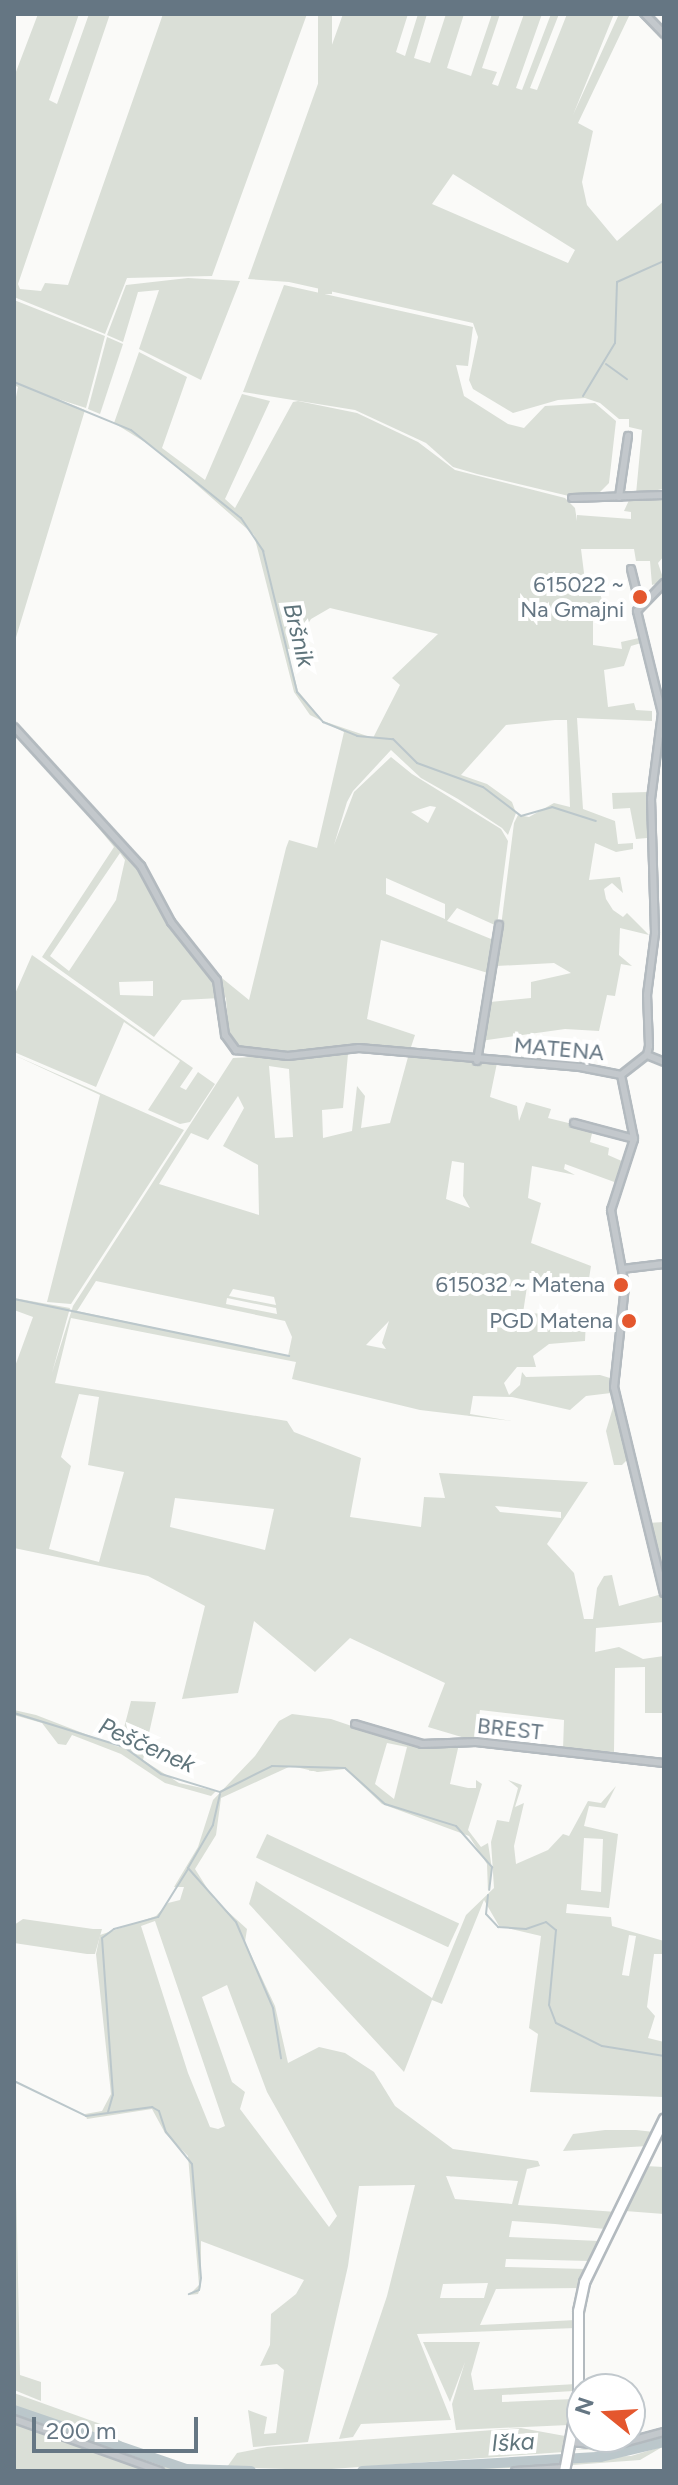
<!DOCTYPE html>
<html>
<head>
<meta charset="utf-8">
<style>
  body { margin:0 }
  #map { position:relative; width:678px; height:2485px; overflow:hidden; background:#fafaf8; font-family:Figtree,sans-serif }
  div>[style] { position:absolute }
  .green>* { inset:0; background:#dadfd7; transform-origin:0 0 }
  .stream>* { height:2px; margin:-1px; padding:0 1px; transform-origin:1px; border-radius:1px; background:#bbc7cb }
  .river>* { height:10px; margin:-5px; padding:0 5px; transform-origin:5px; border-radius:5px; background:#bbc7cb }
  .roads { filter:drop-shadow(2px 0 #b3babf) drop-shadow(-2px 0 #b3babf) drop-shadow(0 2px #b3babf) drop-shadow(0 -2px #b3babf) }
  .street>* { height:6px; margin:-3px; padding:0 3px; transform-origin:3px; border-radius:3px; background:#c3c8cc }
  .secondary>* { height:9px; margin:-4.5px; padding:0 4.5px; transform-origin:4.5px; border-radius:4.5px; background:#fff }
  .dots>* { width:22px; height:22px; translate:-50% -50%; box-sizing:border-box; border:4px solid #fff; border-radius:50% }
  span { translate:-50% -50%; white-space:nowrap; text-align:center; line-height:1.15; -webkit-text-stroke:8px #fff; paint-order:stroke }
  .poi-label { font-size:22px; color:#657683 }
  .right { translate:-100% -50%; text-align:right }
  .street-label { font-size:22px; color:#657683 }
  .water-label { font-size:24px; color:#60757c; font-style:italic }
  .frame { position:absolute; inset:0; border:16px solid #657683; pointer-events:none }
  .north { position:absolute; left:566px; top:2373px; width:80px; height:80px; box-sizing:border-box; background:#fff; border:2px solid #c1c8cd; border-radius:50%; rotate:288deg; font-size:22px; font-weight:700; line-height:32px; text-align:center; color:#657683 }
  .north::after { content:''; display:block; margin:auto; width:28px; height:36px; background:#e4572e; clip-path:polygon(50% 0,100% 100%,50% 72%,0 100%) }
  .scale { position:absolute; left:32px; top:2417px; width:166px; height:36px; box-sizing:border-box; border:4px solid #657683; border-top:0; padding-left:10px; font-size:24px; line-height:28px; white-space:nowrap; color:#657683; -webkit-text-stroke:6px #fff; paint-order:stroke }
</style>
</head>
<body>
<div id="map">
  <div class="green">
    <div style="clip-path:polygon(38px 14px,79px 14px,49px 100px,57px 104px,89px 14px,110px 14px,18px 284px,20px 289px,41px 291px,45px 283px,68px 285px,163px 14px,307px 14px,212px 276px,127px 278px,105px 334px,14px 297px,14px 77px)"></div>
    <div style="left:318px;top:14px;width:14px;height:280px"></div>
    <div style="clip-path:polygon(evenodd,343px 14px,408px 14px,396px 52px,405px 56px,418px 14px,427px 14px,414px 58px,430px 63px,446px 14px,464px 14px,447px 68px,471px 76px,492px 14px,500px 14px,482px 68px,497px 72px,492px 84px,498px 86px,524px 14px,542px 14px,516px 88px,522px 90px,551px 14px,559px 14px,530px 88px,537px 90px,567px 14px,614px 14px,573px 115px,619px 14px,630px 14px,578px 123px,593px 131px,582px 182px,587px 205px,617px 241px,664px 201px,663px 489px,636px 494px,642px 430px,629px 427px,629px 419px,619px 419px,600px 403px,585px 398px,558px 400px,513px 413px,473px 389px,469px 380px,478px 337px,473px 323px,289px 282px,248px 279px,343px 14px,453px 174px,575px 250px,568px 263px,432px 204px,453px 174px)"></div>
    <div style="clip-path:polygon(188px 278px,240px 281px,201px 380px,139px 349px,159px 290px,138px 292px,123px 342px,107px 335px,126px 285px)"></div>
    <div style="clip-path:polygon(284px 285px,473px 327px,468px 366px,456px 365px,464px 396px,508px 424px,524px 428px,545px 406px,595px 403px,616px 421px,609px 483px,600px 492px,573px 497px,477px 474px,453px 467px,426px 443px,355px 410px,243px 392px)"></div>
    <div style="clip-path:polygon(14px 300px,105px 336px,86px 408px,58px 399px,85px 410px,14px 644px,14px 407px,18px 387px,14px 385px)"></div>
    <div style="clip-path:polygon(107px 337px,123px 344px,100px 414px,88px 409px)"></div>
    <div style="clip-path:polygon(evenodd,139px 352px,187px 377px,162px 448px,205px 480px,242px 394px,270px 401px,225px 499px,235px 508px,293px 402px,298px 401px,357px 413px,418px 442px,455px 470px,565px 498px,575px 508px,577px 521px,577px 515px,631px 519px,631px 512px,624px 511px,630px 498px,664px 497px,664px 556px,658px 563px,664px 581px,652px 585px,650px 561px,636px 561px,634px 549px,581px 549px,585px 581px,597px 582px,605px 611px,593px 618px,593px 645px,622px 649px,621px 642px,639px 638px,641px 643px,631px 646px,624px 666px,604px 670px,608px 707px,634px 703px,636px 710px,652px 711px,652px 721px,577px 718px,583px 809px,615px 821px,618px 844px,633px 843px,633px 849px,616px 852px,595px 843px,589px 880px,620px 877px,623px 893px,612px 883px,604px 889px,606px 899px,613px 910px,623px 917px,627px 913px,649px 935px,620px 928px,619px 955px,632px 966px,621px 964px,615px 996px,607px 995px,599px 1031px,565px 1029px,480px 1041px,490px 1002px,531px 998px,531px 982px,571px 973px,554px 963px,496px 966px,514px 823px,518px 815px,529px 817px,554px 803px,570px 807px,567px 720px,555px 720px,506px 725px,461px 775px,487px 784px,512px 802px,516px 813px,508px 835px,502px 828px,458px 799px,421px 778px,391px 750px,353px 791px,347px 802px,334px 845px,354px 792px,391px 757px,412px 774px,501px 829px,508px 841px,497px 926px,457px 908px,447px 921px,496px 941px,491px 974px,381px 940px,367px 1019px,415px 1035px,409px 1053px,355px 1046px,272px 1053px,246px 1050px,229px 1037px,226px 999px,217px 974px,249px 1000px,286px 848px,289px 840px,317px 848px,344px 732px,310px 715px,294px 692px,254px 535px,156px 449px,114px 423px,139px 352px,330px 608px,438px 634px,392px 678px,400px 685px,373px 738px,323px 721px,298px 691px,287px 649px,292px 649px,311px 619px,330px 608px,139px 352px,430px 806px,436px 807px,428px 823px,411px 812px,430px 806px,139px 352px,386px 878px,445px 904px,445px 919px,386px 894px,386px 878px)"></div>
    <div style="clip-path:polygon(evenodd,62px 783px,136px 863px,162px 913px,217px 985px,220px 998px,182px 1000px,154px 1037px,42px 957px,114px 847px,62px 783px,120px 853px,125px 860px,116px 900px,69px 971px,50px 956px,120px 853px,62px 783px,153px 981px,153px 996px,120px 995px,119px 982px,153px 981px)"></div>
    <div style="clip-path:polygon(648px 792px,647px 838px,636px 839px,630px 808px,613px 809px,612px 793px)"></div>
    <div style="clip-path:polygon(32px 955px,193px 1068px,180px 1087px,186px 1090px,198px 1072px,215px 1084px,190px 1122px,180px 1124px,148px 1110px,180px 1061px,124px 1022px,96px 1087px,14px 1052px,14px 996px)"></div>
    <div style="clip-path:polygon(evenodd,362px 1051px,348px 1054px,343px 1108px,322px 1110px,323px 1138px,352px 1131px,357px 1086px,365px 1096px,361px 1128px,390px 1123px,408px 1057px,497px 1063px,490px 1097px,517px 1106px,519px 1121px,526px 1102px,551px 1109px,548px 1118px,593px 1129px,590px 1142px,609px 1148px,608px 1155px,624px 1162px,617px 1183px,565px 1164px,564px 1169px,575px 1175px,532px 1166px,528px 1198px,541px 1203px,531px 1243px,591px 1266px,587px 1291px,528px 1280px,523px 1313px,579px 1315px,586px 1320px,585px 1341px,549px 1344px,533px 1356px,536px 1367px,517px 1367px,504px 1383px,509px 1395px,520px 1385px,522px 1372px,526px 1377px,600px 1375px,610px 1378px,611px 1393px,586px 1396px,570px 1410px,512px 1397px,473px 1396px,470px 1414px,512px 1421px,420px 1410px,292px 1379px,296px 1362px,71px 1318px,55px 1383px,287px 1421px,294px 1432px,361px 1458px,350px 1517px,421px 1527px,424px 1497px,445px 1498px,439px 1473px,588px 1482px,547px 1544px,574px 1573px,584px 1619px,593px 1619px,597px 1588px,604px 1576px,612px 1575px,619px 1606px,662px 1594px,664px 1598px,664px 1622px,596px 1628px,595px 1652px,619px 1647px,643px 1659px,664px 1656px,664px 1713px,645px 1713px,645px 1667px,615px 1668px,614px 1752px,563px 1750px,564px 1720px,480px 1710px,475px 1741px,428px 1727px,445px 1683px,350px 1638px,315px 1672px,254px 1621px,238px 1693px,182px 1699px,205px 1606px,148px 1576px,14px 1548px,14px 1369px,33px 1317px,14px 1310px,14px 1298px,70px 1308px,52px 1373px,73px 1306px,233px 1058px,362px 1051px,269px 1066px,289px 1069px,293px 1137px,275px 1138px,269px 1066px,362px 1051px,238px 1096px,244px 1108px,223px 1146px,258px 1165px,259px 1215px,159px 1184px,191px 1133px,208px 1140px,238px 1096px,362px 1051px,452px 1161px,464px 1163px,463px 1196px,470px 1208px,446px 1199px,452px 1161px,362px 1051px,96px 1281px,285px 1321px,292px 1337px,288px 1356px,77px 1311px,96px 1281px,362px 1051px,233px 1289px,274px 1297px,276px 1305px,229px 1296px,233px 1289px,362px 1051px,227px 1298px,276px 1308px,277px 1314px,226px 1304px,227px 1298px,362px 1051px,492px 1312px,521px 1313px,521px 1329px,491px 1327px,492px 1312px,362px 1051px,389px 1321px,382px 1343px,386px 1349px,366px 1345px,389px 1321px,362px 1051px,79px 1394px,99px 1397px,88px 1465px,124px 1472px,99px 1562px,49px 1549px,71px 1466px,61px 1457px,79px 1394px,362px 1051px,175px 1498px,274px 1509px,265px 1550px,170px 1527px,175px 1498px,362px 1051px,495px 1506px,561px 1512px,561px 1518px,500px 1512px,495px 1506px)"></div>
    <div style="clip-path:polygon(14px 1055px,184px 1130px,71px 1304px,47px 1302px,100px 1095px)"></div>
    <div style="clip-path:polygon(614px 1404px,629px 1458px,622px 1465px,614px 1465px,606px 1431px)"></div>
    <div style="clip-path:polygon(664px 1522px,664px 1583px,647px 1523px)"></div>
    <div style="clip-path:polygon(131px 1701px,156px 1702px,143px 1760px,179px 1783px,216px 1791px,211px 1796px,165px 1783px,121px 1754px,72px 1735px,66px 1745px,58px 1744px,42px 1723px,14px 1715px,14px 1710px,36px 1715px,119px 1747px)"></div>
    <div style="clip-path:polygon(evenodd,292px 1714px,331px 1719px,402px 1743px,459px 1744px,450px 1784px,468px 1788px,476px 1788px,476px 1780px,482px 1784px,468px 1830px,481px 1847px,488px 1843px,492px 1869px,488px 1892px,487px 1864px,469px 1836px,382px 1804px,345px 1769px,318px 1772px,291px 1766px,221px 1798px,216px 1835px,195px 1869px,214px 1899px,247px 1929px,245px 1942px,275px 2006px,288px 2063px,319px 2047px,345px 2053px,374px 2072px,395px 2106px,453px 2149px,538px 2161px,540px 2166px,527px 2169px,518px 2205px,617px 2212px,590px 2261px,506px 2259px,505px 2267px,586px 2269px,580px 2288px,496px 2289px,480px 2325px,576px 2320px,576px 2328px,417px 2334px,451px 2420px,361px 2424px,353px 2437px,339px 2439px,387px 2296px,415px 2185px,359px 2186px,348px 2266px,308px 2442px,253px 2447px,248px 2410px,267px 2417px,264px 2434px,276px 2433px,284px 2370px,277px 2364px,260px 2366px,270px 2345px,271px 2314px,296px 2294px,304px 2280px,201px 2241px,201px 2286px,198px 2294px,189px 2295px,199px 2285px,188px 2156px,165px 2133px,152px 2109px,87px 2119px,85px 2114px,102px 2111px,111px 2094px,96px 1954px,100px 1935px,156px 1916px,168px 1903px,180px 1900px,184px 1887px,174px 1887px,198px 1847px,213px 1800px,255px 1756px,279px 1721px,292px 1714px,387px 1743px,407px 1747px,394px 1799px,375px 1784px,387px 1743px,292px 1714px,155px 1921px,225px 2126px,218px 2129px,210px 2127px,188px 2073px,141px 1926px,155px 1921px,292px 1714px,227px 1985px,267px 2092px,337px 2216px,329px 2227px,240px 2109px,245px 2092px,232px 2082px,202px 1997px,227px 1985px,292px 1714px,446px 2176px,518px 2181px,512px 2204px,455px 2199px,446px 2176px,292px 1714px,512px 2221px,555px 2224px,605px 2229px,599px 2241px,509px 2237px,512px 2221px,292px 1714px,488px 2283px,484px 2298px,440px 2298px,443px 2284px,488px 2283px)"></div>
    <div style="clip-path:polygon(evenodd,508px 1780px,522px 1785px,515px 1807px,524px 1803px,514px 1846px,516px 1864px,548px 1850px,563px 1834px,569px 1836px,588px 1801px,601px 1803px,616px 1786px,605px 1808px,589px 1806px,584px 1826px,618px 1834px,609px 1908px,567px 1904px,566px 1913px,611px 1917px,612px 1926px,664px 1941px,664px 1954px,654px 1954px,647px 2007px,655px 2016px,648px 2038px,664px 2042px,664px 2097px,530px 2092px,538px 2034px,529px 2028px,541px 1936px,499px 1926px,484px 1900px,442px 2004px,432px 2000px,404px 2072px,249px 1904px,256px 1881px,432px 1998px,466px 1915px,494px 1888px,491px 1842px,497px 1820px,509px 1822px,518px 1788px,508px 1780px,584px 1838px,603px 1839px,601px 1892px,581px 1890px,584px 1838px,508px 1780px,629px 1935px,636px 1936px,629px 1976px,622px 1975px,629px 1935px)"></div>
    <div style="left:267px;top:1834px;width:212px;height:26px;rotate:25deg"></div>
    <div style="clip-path:polygon(23px 1919px,93px 1929px,102px 1929px,95px 1954px,87px 1954px,14px 1943px,14px 1925px)"></div>
    <div style="clip-path:polygon(14px 2082px,20px 2375px,41px 2382px,41px 2401px,14px 2390px)"></div>
    <div style="clip-path:polygon(605px 2130px,636px 2130px,654px 2132px,648px 2146px,563px 2151px,573px 2134px)"></div>
    <div style="clip-path:polygon(645px 2166px,664px 2167px,664px 2214px,625px 2211px)"></div>
    <div style="clip-path:polygon(evenodd,423px 2342px,480px 2342px,471px 2374px,474px 2390px,576px 2384px,569px 2425px,456px 2430px,452px 2404px,465px 2362px,450px 2402px,423px 2342px,574px 2391px,574px 2399px,502px 2402px,502px 2395px,574px 2391px)"></div>
    <div style="clip-path:polygon(14px 2393px,109px 2427px,111px 2435px,127px 2445px,14px 2406px)"></div>
    <div style="clip-path:polygon(14px 2413px,151px 2462px,182px 2471px,164px 2471px)"></div>
    <div style="clip-path:polygon(14px 2421px,140px 2465px,138px 2471px,14px 2471px)"></div>
    <div style="clip-path:polygon(521px 2428px,565px 2436px,564px 2452px,318px 2470px,227px 2467px,237px 2453px,267px 2447px)"></div>
    <div style="clip-path:polygon(664px 2436px,625px 2449px,573px 2450px,622px 2446px)"></div>
    <div style="clip-path:polygon(664px 2446px,640px 2460px,573px 2465px,567px 2471px,571px 2458px,631px 2456px)"></div>
    <div style="clip-path:polygon(562px 2461px,539px 2467px,432px 2471px,449px 2467px)"></div>
  </div>
  <div class="stream">
    <div style="left:175px;top:14px;width:4px"></div>
    <div style="left:638px;top:14px;width:36px;rotate:44deg"></div>
    <div style="left:606px;top:364px;width:26px;rotate:36deg"></div>
    <div style="left:14px;top:382px;width:126px;rotate:22.3deg"></div>
    <div style="left:131px;top:430px;width:141px;rotate:38.7deg"></div>
    <div style="left:241px;top:518px;width:40px;rotate:56deg"></div>
    <div style="left:263px;top:551px;width:145px;rotate:76.4deg"></div>
    <div style="left:297px;top:692px;width:40px;rotate:49deg"></div>
    <div style="left:323px;top:722px;width:37px;rotate:22deg"></div>
    <div style="left:357px;top:736px;width:36px;rotate:5deg"></div>
    <div style="left:393px;top:739px;width:34px;rotate:45deg"></div>
    <div style="left:417px;top:763px;width:70px;rotate:20deg"></div>
    <div style="left:483px;top:787px;width:48px;rotate:37.3deg"></div>
    <div style="left:521px;top:816px;width:32px;rotate:-16deg"></div>
    <div style="left:552px;top:807px;width:46px;rotate:17.7deg"></div>
    <div style="left:583px;top:396px;width:62px;rotate:-58.9deg"></div>
    <div style="left:615px;top:343px;width:61px;rotate:-88.1deg"></div>
    <div style="left:617px;top:282px;width:51px;rotate:-24.1deg"></div>
    <div style="left:14px;top:1299px;width:281px;rotate:11.7deg"></div>
    <div style="left:14px;top:1713px;width:115px;rotate:17.2deg"></div>
    <div style="left:124px;top:1747px;width:46px;rotate:36.1deg"></div>
    <div style="left:161px;top:1774px;width:62px;rotate:17deg"></div>
    <div style="left:220px;top:1792px;width:58px;rotate:-26.6deg"></div>
    <div style="left:272px;top:1766px;width:73px;rotate:1.6deg"></div>
    <div style="left:345px;top:1768px;width:54px;rotate:42deg"></div>
    <div style="left:385px;top:1804px;width:74px;rotate:17.2deg"></div>
    <div style="left:456px;top:1826px;width:55px;rotate:48.7deg"></div>
    <div style="left:492px;top:1867px;width:23px;rotate:97deg"></div>
    <div style="left:220px;top:1794px;width:32px;rotate:103deg"></div>
    <div style="left:213px;top:1825px;width:50px;rotate:120.2deg"></div>
    <div style="left:188px;top:1868px;width:72px;rotate:48.4deg"></div>
    <div style="left:236px;top:1922px;width:94px;rotate:66.7deg"></div>
    <div style="left:273px;top:2008px;width:51px;rotate:80.9deg"></div>
    <div style="left:488px;top:1895px;width:19px;rotate:96deg"></div>
    <div style="left:486px;top:1914px;width:18px;rotate:47deg"></div>
    <div style="left:498px;top:1927px;width:28px;rotate:4deg"></div>
    <div style="left:526px;top:1929px;width:21px;rotate:-19deg"></div>
    <div style="left:546px;top:1922px;width:13px;rotate:39deg"></div>
    <div style="left:556px;top:1930px;width:75px;rotate:95.3deg"></div>
    <div style="left:549px;top:2005px;width:19px;rotate:69deg"></div>
    <div style="left:556px;top:2023px;width:51px;rotate:26.6deg"></div>
    <div style="left:602px;top:2046px;width:63px;rotate:9.2deg"></div>
    <div style="left:14px;top:2081px;width:80px;rotate:25.9deg"></div>
    <div style="left:86px;top:2116px;width:67px;rotate:-7.8deg"></div>
    <div style="left:152px;top:2107px;width:8px;rotate:30deg"></div>
    <div style="left:159px;top:2111px;width:22px;rotate:72deg"></div>
    <div style="left:166px;top:2132px;width:41px;rotate:50.9deg"></div>
    <div style="left:192px;top:2164px;width:114px;rotate:85.5deg"></div>
    <div style="left:201px;top:2278px;width:12px;rotate:99deg"></div>
    <div style="left:199px;top:2290px;width:11px;rotate:158deg"></div>
    <div style="left:108px;top:2112px;width:18px;rotate:-74deg"></div>
    <div style="left:113px;top:2095px;width:157px;rotate:-94deg"></div>
    <div style="left:102px;top:1938px;width:15px;rotate:-37deg"></div>
    <div style="left:114px;top:1929px;width:46px;rotate:-15.3deg"></div>
    <div style="left:158px;top:1917px;width:57px;rotate:-58deg"></div>
  </div>
  <div class="river">
    <div style="left:14px;top:2410px;width:182px;rotate:18.9deg"></div>
    <div style="left:186px;top:2469px;width:65px;rotate:1.8deg"></div>
    <div style="left:362px;top:2471px;width:239px;rotate:-3.4deg"></div>
    <div style="left:601px;top:2457px;width:65px;rotate:-13.4deg"></div>
  </div>
  <div class="roads">
    <div class="street">
      <div style="left:645px;top:14px;width:28px;rotate:46deg"></div>
      <div style="left:619px;top:497px;width:62px;rotate:-81.6deg"></div>
      <div style="left:572px;top:498px;width:92px;rotate:-1.9deg"></div>
      <div style="left:631px;top:569px;width:37px;rotate:76deg"></div>
      <div style="left:14px;top:727px;width:188px;rotate:47.6deg"></div>
      <div style="left:141px;top:866px;width:64px;rotate:61.8deg"></div>
      <div style="left:171px;top:922px;width:74px;rotate:51.6deg"></div>
      <div style="left:217px;top:980px;width:56px;rotate:81.7deg"></div>
      <div style="left:225px;top:1035px;width:19px;rotate:54deg"></div>
      <div style="left:236px;top:1050px;width:52px;rotate:6.6deg"></div>
      <div style="left:288px;top:1056px;width:71px;rotate:-6.4deg"></div>
      <div style="left:359px;top:1048px;width:222px;rotate:4.9deg"></div>
      <div style="left:580px;top:1067px;width:42px;rotate:11deg"></div>
      <div style="left:647px;top:1055px;width:18px;rotate:22deg"></div>
      <div style="left:477px;top:1061px;width:138px;rotate:-80.8deg"></div>
      <div style="left:621px;top:1075px;width:65px;rotate:78.5deg"></div>
      <div style="left:634px;top:1139px;width:75px;rotate:107.9deg"></div>
      <div style="left:611px;top:1210px;width:77px;rotate:79.6deg"></div>
      <div style="left:625px;top:1286px;width:102px;rotate:96.2deg"></div>
      <div style="left:614px;top:1387px;width:212px;rotate:76.4deg"></div>
      <div style="left:621px;top:1075px;width:33px;rotate:-38deg"></div>
      <div style="left:647px;top:1055px;width:9px;rotate:-77deg"></div>
      <div style="left:649px;top:1046px;width:51px;rotate:-92.2deg"></div>
      <div style="left:647px;top:995px;width:63px;rotate:-82.6deg"></div>
      <div style="left:655px;top:933px;width:134px;rotate:-91.7deg"></div>
      <div style="left:651px;top:799px;width:87px;rotate:-82.7deg"></div>
      <div style="left:662px;top:713px;width:105px;rotate:-103.8deg"></div>
      <div style="left:637px;top:611px;width:39px;rotate:-46deg"></div>
      <div style="left:574px;top:1123px;width:62px;rotate:14.9deg"></div>
      <div style="left:622px;top:1269px;width:42px;rotate:-6.8deg"></div>
      <div style="left:355px;top:1724px;width:70px;rotate:16.6deg"></div>
      <div style="left:422px;top:1744px;width:54px;rotate:-2.1deg"></div>
      <div style="left:476px;top:1742px;width:189px;rotate:6.4deg"></div>
      <div style="left:14px;top:2419px;width:155px;rotate:19.6deg"></div>
      <div style="left:570px;top:2442px;width:42px;rotate:5.4deg"></div>
      <div style="left:612px;top:2446px;width:54px;rotate:-15.1deg"></div>
      <div style="left:515px;top:2471px;width:49px;rotate:-3.5deg"></div>
    </div>
    <div class="secondary">
      <div style="left:564px;top:2471px;width:75px;rotate:-79.3deg"></div>
      <div style="left:578px;top:2397px;width:86px;rotate:-90deg"></div>
      <div style="left:578px;top:2311px;width:30px;rotate:-78deg"></div>
      <div style="left:584px;top:2282px;width:182px;rotate:-64deg"></div>
    </div>
  </div>
  <div class="dots">
    <div style="left:640px;top:597px;background:#e4572e"></div>
    <div style="left:621px;top:1285px;background:#e4572e"></div>
    <div style="left:629px;top:1321px;background:#e4572e"></div>
  </div>
  <div class="poi-label">
    <span class="right" style="left:624px;top:597px">615022 ~<br>Na Gmajni</span>
    <span class="right" style="left:605px;top:1285px">615032 ~ Matena</span>
    <span class="right" style="left:613px;top:1321px">PGD Matena</span>
  </div>
  <div class="street-label">
    <span style="left:559px;top:1049px;rotate:5deg">MATENA</span>
    <span style="left:510px;top:1729px;rotate:6deg">BREST</span>
  </div>
  <div class="water-label">
    <span style="left:299px;top:635px;rotate:76deg">Bršnik</span>
    <span style="left:147px;top:1745px;rotate:24deg">Peščenek</span>
    <span style="left:513px;top:2442px;rotate:-3deg">Iška</span>
  </div>
  <div class="frame"></div>
  <div class="north">N</div>
  <div class="scale">200 m</div>
</div>
</body>
</html>
